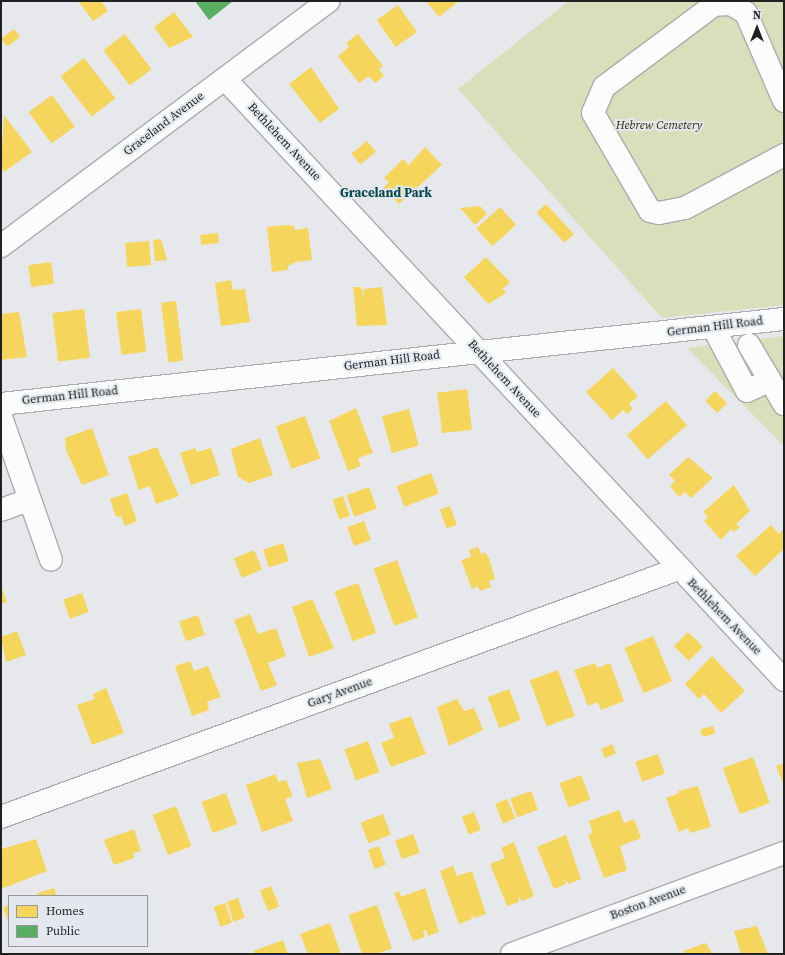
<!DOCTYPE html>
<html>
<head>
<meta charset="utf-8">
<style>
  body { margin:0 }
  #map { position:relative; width:785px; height:955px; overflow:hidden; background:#e6e8eb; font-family:"Source Serif 4",serif }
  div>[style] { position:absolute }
  .green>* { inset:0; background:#dadeba }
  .homes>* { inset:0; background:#f6d55c; transform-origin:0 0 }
  .public>* { inset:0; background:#5aae61 }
  .roads { filter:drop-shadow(1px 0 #abacae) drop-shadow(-1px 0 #abacae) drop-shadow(0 1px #abacae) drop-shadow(0 -1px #abacae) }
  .minor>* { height:22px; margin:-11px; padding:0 11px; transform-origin:11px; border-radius:11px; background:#fbfcfc }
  span { translate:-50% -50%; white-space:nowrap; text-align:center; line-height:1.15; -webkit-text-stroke:4px #e4e7ed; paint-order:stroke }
  .street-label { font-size:12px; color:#202123 }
  .park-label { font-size:12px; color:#2d2f09; font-style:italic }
  .neighbourhood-label { font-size:13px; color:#05484b; font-weight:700 }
  .frame { position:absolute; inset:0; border:2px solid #202123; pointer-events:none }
  .legend { position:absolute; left:8px; top:895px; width:140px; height:52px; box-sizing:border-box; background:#e4e7ed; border:1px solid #96989c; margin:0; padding:5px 7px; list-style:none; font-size:12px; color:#202123 }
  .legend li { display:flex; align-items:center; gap:8px; height:20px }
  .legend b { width:20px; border:1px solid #96989c }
  .north { position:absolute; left:737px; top:8px; width:40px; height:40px; -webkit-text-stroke:3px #e4e7ed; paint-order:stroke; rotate:0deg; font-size:11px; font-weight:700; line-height:16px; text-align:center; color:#202123 }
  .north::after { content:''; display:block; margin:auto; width:14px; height:18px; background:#202123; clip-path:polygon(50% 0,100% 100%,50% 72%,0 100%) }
</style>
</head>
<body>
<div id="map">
  <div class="green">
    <div style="clip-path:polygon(569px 1px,784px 1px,784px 305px,662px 318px,458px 89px)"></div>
    <div style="clip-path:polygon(784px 336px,784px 446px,687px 348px)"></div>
  </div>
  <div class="homes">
    <div style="clip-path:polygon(78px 1px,101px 1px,108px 11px,93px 21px)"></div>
    <div style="clip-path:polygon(426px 1px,459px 1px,439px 17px)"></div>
    <div style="left:398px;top:5px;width:33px;height:26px;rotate:55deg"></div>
    <div style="clip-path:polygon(174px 12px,193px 37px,169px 48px,154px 27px)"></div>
    <div style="left:14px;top:29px;width:10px;height:16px;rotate:53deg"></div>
    <div style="left:125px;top:34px;width:44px;height:27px;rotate:53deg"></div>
    <div style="clip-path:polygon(358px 34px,383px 66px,379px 69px,384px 76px,375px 83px,369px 76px,359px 83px,338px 56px,349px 47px,346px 43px)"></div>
    <div style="left:84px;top:58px;width:51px;height:30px;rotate:52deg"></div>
    <div style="clip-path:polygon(311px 67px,339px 109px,320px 123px,289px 84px)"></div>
    <div style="left:52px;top:95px;width:39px;height:29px;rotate:54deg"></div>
    <div style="clip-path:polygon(4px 115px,32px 152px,4px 172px,1px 168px)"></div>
    <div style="left:367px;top:141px;width:14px;height:20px;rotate:51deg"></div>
    <div style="clip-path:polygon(425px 147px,442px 165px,399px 204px,383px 188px,389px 182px,384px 178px,403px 159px,409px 165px)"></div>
    <div style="left:546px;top:204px;width:41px;height:13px;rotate:47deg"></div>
    <div style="clip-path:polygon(480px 206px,487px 214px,475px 225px,460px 208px)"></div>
    <div style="left:500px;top:207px;width:24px;height:32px;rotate:48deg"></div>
    <div style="clip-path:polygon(285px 225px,294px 226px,295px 230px,308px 228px,312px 260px,296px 262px,288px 266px,288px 270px,272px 272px,267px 227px)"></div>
    <div style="left:218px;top:233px;width:10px;height:18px;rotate:84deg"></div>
    <div style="clip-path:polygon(161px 239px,167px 260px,155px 261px,153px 240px)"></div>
    <div style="left:149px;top:241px;width:24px;height:24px;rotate:85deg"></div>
    <div style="clip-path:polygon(486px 257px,510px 282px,503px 289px,506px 293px,488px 304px,464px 277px)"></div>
    <div style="left:51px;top:262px;width:22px;height:23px;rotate:82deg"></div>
    <div style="clip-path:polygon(231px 280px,233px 290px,245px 289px,250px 322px,221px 326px,215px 283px)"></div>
    <div style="clip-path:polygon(353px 287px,361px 287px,364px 298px,363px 289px,382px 287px,387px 325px,357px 326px)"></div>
    <div style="left:176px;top:301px;width:60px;height:15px;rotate:83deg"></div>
    <div style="left:84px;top:309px;width:49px;height:32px;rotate:83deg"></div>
    <div style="left:141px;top:309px;width:43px;height:25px;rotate:83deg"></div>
    <div style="clip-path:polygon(19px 312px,27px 357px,1px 360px,1px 314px)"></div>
    <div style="clip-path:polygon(613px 368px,638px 396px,629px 404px,633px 409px,627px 414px,623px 410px,612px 420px,586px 392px)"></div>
    <div style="left:467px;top:389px;width:41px;height:30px;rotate:83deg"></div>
    <div style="left:715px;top:391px;width:17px;height:14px;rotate:45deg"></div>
    <div style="left:666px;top:401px;width:32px;height:52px;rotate:49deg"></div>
    <div style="clip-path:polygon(356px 408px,373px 453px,358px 458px,361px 466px,348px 471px,329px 421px)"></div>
    <div style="left:409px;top:409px;width:38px;height:28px;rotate:75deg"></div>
    <div style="left:305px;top:416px;width:45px;height:31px;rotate:70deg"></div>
    <div style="clip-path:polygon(92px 428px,109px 475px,82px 485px,66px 450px,65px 438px)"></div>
    <div style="clip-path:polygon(260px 438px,273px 475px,249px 483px,238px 477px,231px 449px)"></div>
    <div style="clip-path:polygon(157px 447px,179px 496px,156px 504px,150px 486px,139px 490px,128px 457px)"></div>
    <div style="clip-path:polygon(195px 448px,197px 452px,211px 448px,220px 475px,191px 485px,180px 453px)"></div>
    <div style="clip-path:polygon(688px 457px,713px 478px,691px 498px,685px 492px,679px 497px,670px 486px,675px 481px,669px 475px)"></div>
    <div style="left:431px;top:473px;width:22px;height:37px;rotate:69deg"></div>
    <div style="clip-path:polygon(734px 485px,750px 511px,736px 524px,740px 527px,734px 532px,731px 529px,721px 540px,704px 521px,708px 517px,703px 512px)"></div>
    <div style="left:369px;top:487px;width:23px;height:24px;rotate:70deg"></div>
    <div style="clip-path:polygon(127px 493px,137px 521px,125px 526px,121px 516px,116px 517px,110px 499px)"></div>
    <div style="left:343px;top:496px;width:21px;height:11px;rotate:71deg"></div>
    <div style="left:450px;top:506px;width:20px;height:11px;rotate:70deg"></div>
    <div style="left:364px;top:521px;width:20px;height:18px;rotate:70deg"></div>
    <div style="clip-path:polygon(771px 525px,779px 534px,784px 529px,784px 549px,755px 576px,736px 556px)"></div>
    <div style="left:283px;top:543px;width:19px;height:21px;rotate:72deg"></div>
    <div style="clip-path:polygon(478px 547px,481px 554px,485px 552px,489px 558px,495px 579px,489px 581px,491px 587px,480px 591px,478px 586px,472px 589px,461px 560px,471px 557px,469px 550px)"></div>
    <div style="left:254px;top:550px;width:21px;height:22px;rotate:67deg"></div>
    <div style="left:397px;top:560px;width:61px;height:25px;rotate:70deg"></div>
    <div style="left:358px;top:583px;width:53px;height:25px;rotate:70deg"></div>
    <div style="clip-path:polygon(1px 586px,7px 602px,1px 604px)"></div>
    <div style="left:82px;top:593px;width:20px;height:20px;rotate:70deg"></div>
    <div style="clip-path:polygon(312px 599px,334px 648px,309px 657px,292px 607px)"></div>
    <div style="clip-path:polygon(250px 614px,258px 634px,276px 628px,286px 656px,268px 663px,277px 685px,261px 691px,234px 620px)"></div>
    <div style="left:198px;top:615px;width:21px;height:20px;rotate:71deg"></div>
    <div style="clip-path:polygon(17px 631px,26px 655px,6px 662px,1px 637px)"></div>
    <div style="left:688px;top:632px;width:21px;height:20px;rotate:45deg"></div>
    <div style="left:653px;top:636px;width:49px;height:31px;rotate:67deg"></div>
    <div style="clip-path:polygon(712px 656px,745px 691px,721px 713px,704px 694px,699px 699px,685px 684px)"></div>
    <div style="clip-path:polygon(190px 661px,194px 671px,208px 666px,221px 697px,207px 702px,209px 710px,192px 716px,175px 666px)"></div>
    <div style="clip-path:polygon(595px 663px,597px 668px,610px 663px,624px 701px,601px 710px,598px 702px,588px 706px,574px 670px)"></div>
    <div style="left:558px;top:670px;width:49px;height:30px;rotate:70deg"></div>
    <div style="clip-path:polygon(106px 688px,124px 733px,92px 745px,77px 705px,95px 699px,93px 694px)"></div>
    <div style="left:509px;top:689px;width:33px;height:23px;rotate:69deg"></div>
    <div style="clip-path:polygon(457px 699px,464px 711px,474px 708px,483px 730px,449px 746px,437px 707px)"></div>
    <div style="clip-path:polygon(411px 716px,426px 754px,391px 767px,381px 743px,394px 738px,389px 724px)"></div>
    <div style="left:713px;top:726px;width:8px;height:13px;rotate:76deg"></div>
    <div style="left:368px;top:741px;width:33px;height:25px;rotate:70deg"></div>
    <div style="left:612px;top:744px;width:10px;height:12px;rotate:66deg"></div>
    <div style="left:658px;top:754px;width:21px;height:24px;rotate:71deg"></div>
    <div style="left:753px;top:757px;width:49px;height:32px;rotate:70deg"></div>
    <div style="clip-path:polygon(320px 759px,332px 789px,307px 798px,297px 763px)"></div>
    <div style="clip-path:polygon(784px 763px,784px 786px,776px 766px)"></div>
    <div style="clip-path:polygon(276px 774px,278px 782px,286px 780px,293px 796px,285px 799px,293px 821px,262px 832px,246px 785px)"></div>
    <div style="left:581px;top:775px;width:26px;height:23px;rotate:69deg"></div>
    <div style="clip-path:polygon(698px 786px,711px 827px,690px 833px,688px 828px,679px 832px,666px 798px,679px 793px,678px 791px)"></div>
    <div style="left:531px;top:791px;width:20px;height:22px;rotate:70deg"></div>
    <div style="left:226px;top:793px;width:33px;height:26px;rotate:70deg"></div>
    <div style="left:507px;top:799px;width:21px;height:13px;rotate:67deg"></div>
    <div style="left:176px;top:806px;width:43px;height:25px;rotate:69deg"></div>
    <div style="clip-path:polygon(619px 810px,624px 823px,634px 819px,641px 838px,620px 846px,627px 870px,604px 878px,588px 835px,593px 833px,589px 821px)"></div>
    <div style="left:474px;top:812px;width:19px;height:13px;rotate:69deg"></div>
    <div style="left:383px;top:814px;width:22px;height:24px;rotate:69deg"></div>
    <div style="clip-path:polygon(134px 829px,141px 851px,133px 853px,134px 858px,114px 865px,104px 840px)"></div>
    <div style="left:413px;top:834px;width:20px;height:19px;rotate:70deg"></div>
    <div style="clip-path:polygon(566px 835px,581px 879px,569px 884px,564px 879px,566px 884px,554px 889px,537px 847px)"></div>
    <div style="clip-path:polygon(36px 839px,47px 871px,1px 889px,1px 849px)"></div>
    <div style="clip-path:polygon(514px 842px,534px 896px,522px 901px,518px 896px,519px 902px,507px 906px,490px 864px,505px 858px,501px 848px)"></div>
    <div style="left:379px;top:846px;width:20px;height:12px;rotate:70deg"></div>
    <div style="clip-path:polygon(453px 866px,457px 876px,472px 871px,486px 914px,474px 918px,470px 914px,472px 919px,459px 924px,440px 871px)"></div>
    <div style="left:271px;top:886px;width:22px;height:12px;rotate:68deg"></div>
    <div style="clip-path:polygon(54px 888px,57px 896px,36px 896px,38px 893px)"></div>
    <div style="clip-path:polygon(425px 888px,439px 932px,428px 936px,426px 930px,423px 931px,425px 937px,413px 941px,394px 893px,399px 891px,401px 897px)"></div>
    <div style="left:238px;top:898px;width:21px;height:12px;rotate:71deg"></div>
    <div style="left:225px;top:903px;width:21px;height:12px;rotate:71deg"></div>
    <div style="clip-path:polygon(9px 904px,9px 923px,3px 908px)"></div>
    <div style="left:377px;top:905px;width:46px;height:30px;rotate:71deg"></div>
    <div style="clip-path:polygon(330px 923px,341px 954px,308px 954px,300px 934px)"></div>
    <div style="clip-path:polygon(757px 926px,768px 954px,741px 954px,734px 931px)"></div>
    <div style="clip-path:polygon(283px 940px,288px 954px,254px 954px,253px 951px)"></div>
    <div style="clip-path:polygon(706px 943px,712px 954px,685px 954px,684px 951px)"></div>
  </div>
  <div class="public">
    <div style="clip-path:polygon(195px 1px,233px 1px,209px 20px)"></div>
  </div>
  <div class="roads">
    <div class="minor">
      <div style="left:225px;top:79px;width:821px;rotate:47.07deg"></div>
      <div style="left:784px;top:101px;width:96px;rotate:-113.4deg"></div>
      <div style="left:746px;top:13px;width:17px;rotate:-149deg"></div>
      <div style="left:731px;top:4px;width:17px;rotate:177deg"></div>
      <div style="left:714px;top:5px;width:137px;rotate:143.3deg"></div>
      <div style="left:604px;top:87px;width:28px;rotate:113deg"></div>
      <div style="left:593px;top:113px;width:113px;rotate:59.8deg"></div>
      <div style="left:650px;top:211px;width:9px;rotate:13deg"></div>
      <div style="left:659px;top:213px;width:26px;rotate:-11deg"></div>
      <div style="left:685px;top:208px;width:112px;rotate:-28.2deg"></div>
      <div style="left:1px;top:246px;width:409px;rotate:-36.8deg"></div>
      <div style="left:713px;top:327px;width:72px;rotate:62deg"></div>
      <div style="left:747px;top:391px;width:23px;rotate:-25deg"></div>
      <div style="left:749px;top:345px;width:69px;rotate:59.3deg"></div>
      <div style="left:1px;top:404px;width:788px;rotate:-6.2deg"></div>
      <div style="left:1px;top:417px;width:151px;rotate:70.7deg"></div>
      <div style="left:1px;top:510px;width:30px;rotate:-20deg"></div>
      <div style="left:1px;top:817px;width:721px;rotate:-20.12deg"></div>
      <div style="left:512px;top:954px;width:290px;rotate:-20.4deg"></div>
    </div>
  </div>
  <div class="street-label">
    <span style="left:164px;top:124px;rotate:-37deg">Graceland Avenue</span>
    <span style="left:284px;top:142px;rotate:47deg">Bethlehem Avenue</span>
    <span style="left:715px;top:327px;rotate:-7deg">German Hill Road</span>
    <span style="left:392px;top:361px;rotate:-7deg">German Hill Road</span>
    <span style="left:504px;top:379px;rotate:47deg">Bethlehem Avenue</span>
    <span style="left:70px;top:396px;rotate:-6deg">German Hill Road</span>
    <span style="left:724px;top:617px;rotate:46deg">Bethlehem Avenue</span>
    <span style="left:340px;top:693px;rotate:-20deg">Gary Avenue</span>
    <span style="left:648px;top:903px;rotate:-20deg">Boston Avenue</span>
  </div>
  <div class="park-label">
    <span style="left:659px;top:126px">Hebrew Cemetery</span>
  </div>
  <div class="neighbourhood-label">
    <span style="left:386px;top:193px">Graceland Park</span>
  </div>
  <div class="frame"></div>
  <ul class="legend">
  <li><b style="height:11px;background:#f6d55c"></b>Homes</li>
  <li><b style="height:11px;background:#5aae61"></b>Public</li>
  </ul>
  <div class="north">N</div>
</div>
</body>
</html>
